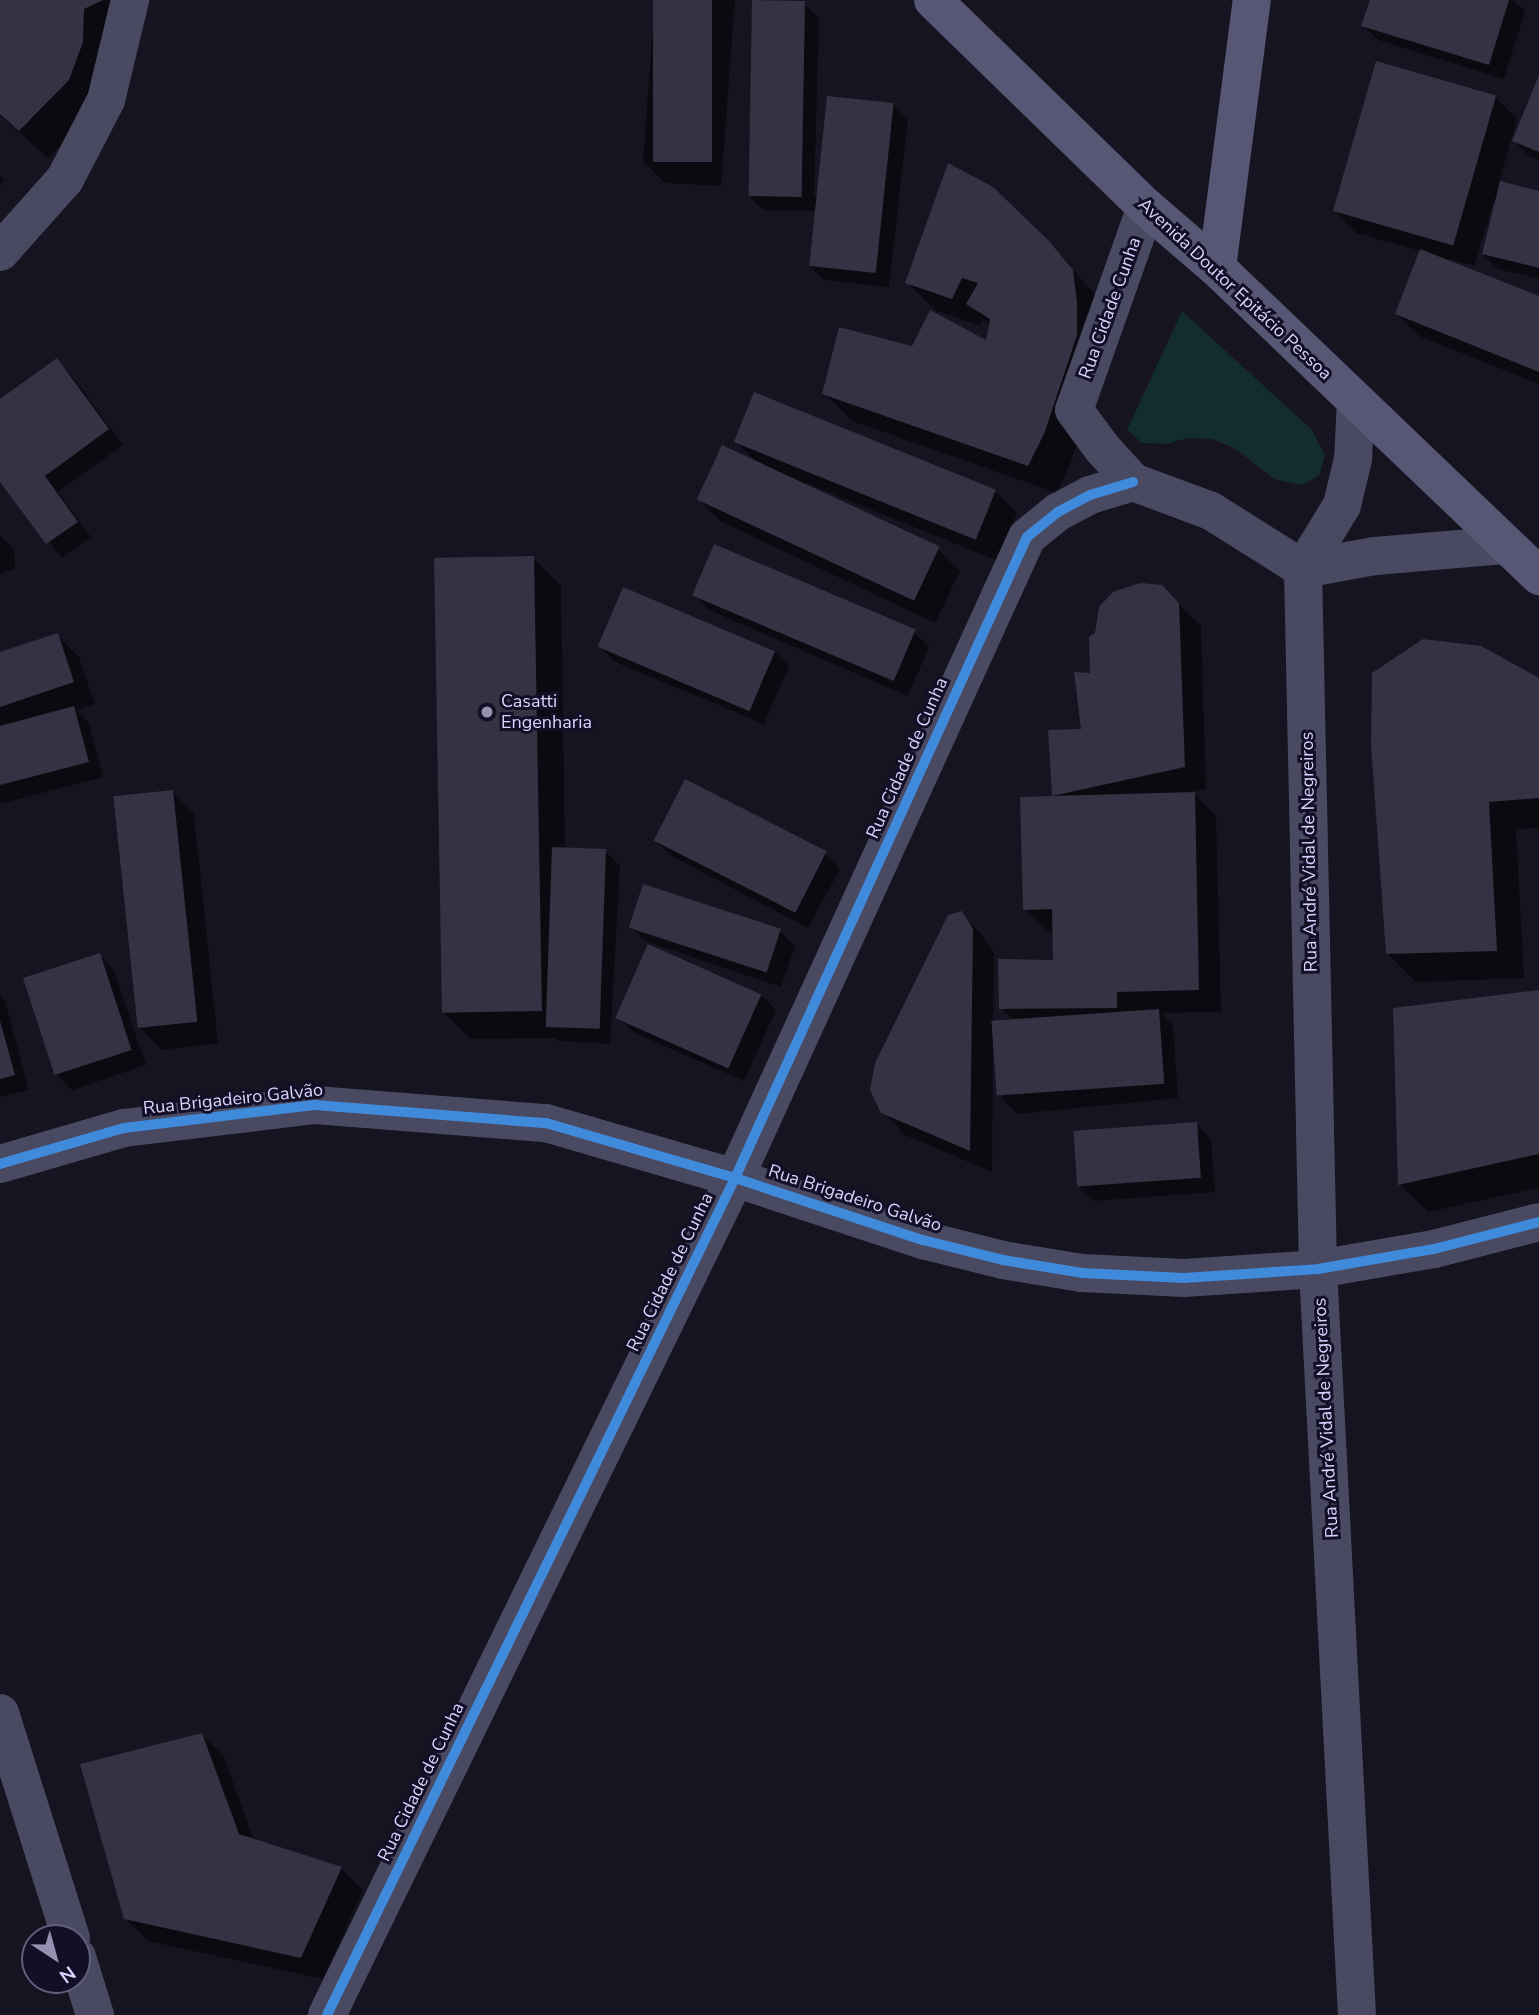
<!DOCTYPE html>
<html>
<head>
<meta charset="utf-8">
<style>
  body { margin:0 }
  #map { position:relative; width:1539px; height:2015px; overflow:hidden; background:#161421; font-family:"Nunito Sans",sans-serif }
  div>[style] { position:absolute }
  .green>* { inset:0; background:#132c2d }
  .shadow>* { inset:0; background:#0007 }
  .building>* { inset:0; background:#343243; transform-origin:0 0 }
  .street>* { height:38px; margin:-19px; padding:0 19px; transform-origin:19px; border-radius:19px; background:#4a4962 }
  .secondary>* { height:38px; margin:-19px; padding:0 19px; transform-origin:19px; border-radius:19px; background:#575674 }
  .cycleway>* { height:10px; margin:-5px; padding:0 5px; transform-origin:5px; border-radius:5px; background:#408adc }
  .dots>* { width:19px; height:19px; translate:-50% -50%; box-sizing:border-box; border:4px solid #130f26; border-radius:50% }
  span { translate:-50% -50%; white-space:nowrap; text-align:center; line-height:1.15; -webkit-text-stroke:6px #130f26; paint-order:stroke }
  .street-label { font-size:18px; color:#d9d4ff }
  .poi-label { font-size:18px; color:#d9d4ff }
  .left { translate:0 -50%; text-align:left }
  .north { position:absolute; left:21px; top:1924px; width:70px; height:70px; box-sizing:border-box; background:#130f26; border:2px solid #625e7d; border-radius:50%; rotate:144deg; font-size:19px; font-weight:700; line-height:28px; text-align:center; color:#d9d4ff }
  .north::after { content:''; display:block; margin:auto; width:24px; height:32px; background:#9591b1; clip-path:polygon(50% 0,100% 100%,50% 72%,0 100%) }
</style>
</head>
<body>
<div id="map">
  <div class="green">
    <div style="clip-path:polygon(1182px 311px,1311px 429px,1325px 455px,1319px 476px,1301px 485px,1274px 479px,1236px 449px,1212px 439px,1187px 438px,1167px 444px,1142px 443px,1127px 430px)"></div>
  </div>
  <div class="shadow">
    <div style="clip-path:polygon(0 0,128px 0,97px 108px,48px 158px,0 115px)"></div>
    <div style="clip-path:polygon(655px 0,735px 0,721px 186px,665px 183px,643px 161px)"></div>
    <div style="clip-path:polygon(1371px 0,1513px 0,1525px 11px,1504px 79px,1378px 40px,1363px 25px)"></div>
    <div style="clip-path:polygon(804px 3px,819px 18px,814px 198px,893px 105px,908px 120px,889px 287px,824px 280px,809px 265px,815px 211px,763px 210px,748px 195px)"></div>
    <div style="clip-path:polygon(1539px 80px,1539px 160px,1529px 156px,1514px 141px)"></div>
    <div style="clip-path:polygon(1495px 97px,1517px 119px,1499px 183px,1539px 193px,1539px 279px,1498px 269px,1483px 254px,1496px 204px,1493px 203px,1474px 266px,1448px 259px,1447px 262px,1539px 298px,1539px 384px,1419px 336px,1397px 314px,1421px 251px,1356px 233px,1334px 211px)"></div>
    <div style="clip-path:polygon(0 175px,5px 181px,0 186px)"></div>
    <div style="clip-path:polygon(1047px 241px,1100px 300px,1104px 364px,1071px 462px,1057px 493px,852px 421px,824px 393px,912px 348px,987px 343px,990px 326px,983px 319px,980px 326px,935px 310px,907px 282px)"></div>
    <div style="clip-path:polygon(57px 361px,72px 376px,123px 445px,58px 492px,91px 537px,62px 558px,0 479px,0 401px)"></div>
    <div style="clip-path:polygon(755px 394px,995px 491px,1017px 513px,998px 561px,805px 483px,804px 485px,938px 549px,960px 571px,935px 623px,720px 521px,698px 499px,756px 462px,736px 442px)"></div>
    <div style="clip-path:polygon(0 535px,14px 549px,15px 569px,0 574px)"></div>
    <div style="clip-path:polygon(715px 546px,914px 632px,929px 647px,908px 696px,709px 610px,694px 595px)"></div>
    <div style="clip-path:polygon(533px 558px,561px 586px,565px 849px,605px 851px,620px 866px,610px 1044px,559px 1041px,555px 1038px,470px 1039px,442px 1011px)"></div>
    <div style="clip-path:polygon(1161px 587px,1201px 626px,1206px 789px,1192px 792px,1216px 816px,1221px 1012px,1161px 1013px,1173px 1026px,1178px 1098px,1017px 1114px,1002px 1099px,995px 1041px,993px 1041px,992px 1172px,905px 1135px,883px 1112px,961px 913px,983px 936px,994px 953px,993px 1024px,1015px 1022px,1001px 1008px,1055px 961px,1054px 931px,1047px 931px,1025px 909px,1054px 798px,1050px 732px,1083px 730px,1092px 675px)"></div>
    <div style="clip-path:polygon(57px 635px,79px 657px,95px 704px,76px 710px,89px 723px,103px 777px,0 804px,0 654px)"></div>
    <div style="clip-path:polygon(600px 647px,774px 651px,789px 666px,764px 724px,615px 662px)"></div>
    <div style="clip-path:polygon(1539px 680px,1539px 828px,1516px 829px,1524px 978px,1416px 982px,1388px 954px)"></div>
    <div style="clip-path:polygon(686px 781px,825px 854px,840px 869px,808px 928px,670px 855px,655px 840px)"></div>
    <div style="clip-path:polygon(172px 792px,194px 814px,218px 1043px,161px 1050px,139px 1027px)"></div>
    <div style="clip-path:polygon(630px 926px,780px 931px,795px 946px,781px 987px,645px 941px)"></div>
    <div style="clip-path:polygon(99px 955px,114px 970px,146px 1065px,72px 1090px,57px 1075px)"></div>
    <div style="clip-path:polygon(1539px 991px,1539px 1188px,1428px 1212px,1400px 1185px)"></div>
    <div style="clip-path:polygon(0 995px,5px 1001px,29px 1090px,0 1097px)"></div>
    <div style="clip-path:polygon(761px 995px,776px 1010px,744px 1081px,633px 1032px,618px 1017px)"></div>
    <div style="clip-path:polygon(1196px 1124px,1211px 1139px,1215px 1192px,1093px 1201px,1078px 1186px)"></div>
    <div style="clip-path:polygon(202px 1735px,224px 1757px,254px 1841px,341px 1868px,363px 1890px,323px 1979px,148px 1941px,125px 1918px)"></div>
  </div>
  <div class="building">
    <div style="clip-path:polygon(0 0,103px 0,84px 9px,83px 42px,69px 80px,19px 131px,0 114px)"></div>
    <div style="left:653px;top:0;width:59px;height:162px"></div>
    <div style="left:752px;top:0;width:53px;height:196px;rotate:1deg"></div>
    <div style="clip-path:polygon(1370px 0,1509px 0,1489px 65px,1361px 26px)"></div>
    <div style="left:1376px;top:61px;width:125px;height:156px;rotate:16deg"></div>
    <div style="clip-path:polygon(1539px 75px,1539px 152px,1512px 141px)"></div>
    <div style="left:827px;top:96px;width:67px;height:171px;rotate:6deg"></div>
    <div style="clip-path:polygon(948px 163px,993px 187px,1048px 240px,1073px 270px,1077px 302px,1077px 335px,1044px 434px,1028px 466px,822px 394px,839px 327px,912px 346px,930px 310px,986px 340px,990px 319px,966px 304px,978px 283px,962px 278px,952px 299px,905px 283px)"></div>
    <div style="clip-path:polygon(1500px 181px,1539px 191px,1539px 268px,1482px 254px)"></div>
    <div style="clip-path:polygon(1420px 249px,1539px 296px,1539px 372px,1395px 314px)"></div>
    <div style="clip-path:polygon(57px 358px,109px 429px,45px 476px,78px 522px,46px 544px,0 482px,0 399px)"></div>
    <div style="left:754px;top:392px;width:261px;height:54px;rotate:22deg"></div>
    <div style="left:722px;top:445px;width:240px;height:60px;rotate:25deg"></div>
    <div style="left:714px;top:544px;width:219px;height:56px;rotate:23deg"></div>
    <div style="left:534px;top:556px;width:455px;height:100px;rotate:89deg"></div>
    <div style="clip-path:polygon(1140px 583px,1162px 585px,1179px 603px,1185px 767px,1052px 796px,1195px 792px,1199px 990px,1117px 992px,1117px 1008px,999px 1009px,998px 959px,1053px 960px,1052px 909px,1023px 910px,1020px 797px,1052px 796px,1048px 730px,1081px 729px,1074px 672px,1090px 673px,1089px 637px,1095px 633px,1099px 607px,1113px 592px)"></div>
    <div style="left:623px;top:587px;width:165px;height:65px;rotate:23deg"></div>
    <div style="clip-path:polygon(58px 633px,74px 682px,0 707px,0 652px)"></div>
    <div style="clip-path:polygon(1423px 639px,1481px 646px,1539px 678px,1539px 798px,1489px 802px,1497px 951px,1386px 954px,1371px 745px,1372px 673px)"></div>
    <div style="clip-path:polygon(74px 706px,89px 762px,0 785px,0 726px)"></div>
    <div style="left:685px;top:779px;width:159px;height:69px;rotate:27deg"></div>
    <div style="left:173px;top:790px;width:233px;height:60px;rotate:84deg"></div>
    <div style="left:552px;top:847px;width:54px;height:180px;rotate:2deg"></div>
    <div style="left:643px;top:884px;width:145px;height:46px;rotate:18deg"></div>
    <div style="clip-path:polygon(962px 911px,973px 929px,970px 1151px,881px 1113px,870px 1090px,875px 1063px,948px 915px)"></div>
    <div style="left:648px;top:944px;width:124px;height:81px;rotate:24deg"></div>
    <div style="left:100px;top:953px;width:102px;height:81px;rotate:72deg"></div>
    <div style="clip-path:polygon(1539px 990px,1539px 1154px,1398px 1185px,1393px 1008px)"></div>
    <div style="left:1159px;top:1009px;width:75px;height:168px;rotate:86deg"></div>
    <div style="clip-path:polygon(0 1021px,15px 1075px,0 1079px)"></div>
    <div style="left:1197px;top:1122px;width:56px;height:124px;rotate:86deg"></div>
    <div style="clip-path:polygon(202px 1733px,239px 1834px,342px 1867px,301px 1958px,124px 1919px,80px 1764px)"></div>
  </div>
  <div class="street">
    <div style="left:1146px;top:207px;width:215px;rotate:109.5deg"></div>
    <div style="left:1074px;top:410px;width:47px;rotate:53.6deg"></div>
    <div style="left:1102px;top:448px;width:46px;rotate:47.6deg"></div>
    <div style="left:1133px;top:482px;width:83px;rotate:20.4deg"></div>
    <div style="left:1211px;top:511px;width:109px;rotate:32.2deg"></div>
    <div style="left:1303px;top:569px;width:73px;rotate:-10.2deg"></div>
    <div style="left:1375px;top:556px;width:130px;rotate:-4.8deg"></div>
    <div style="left:0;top:252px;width:98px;rotate:-48.3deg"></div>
    <div style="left:65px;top:179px;width:89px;rotate:-62.6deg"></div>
    <div style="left:106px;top:100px;width:103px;rotate:-76.5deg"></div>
    <div style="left:1303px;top:569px;width:700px;rotate:88.77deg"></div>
    <div style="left:1318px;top:1269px;width:747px;rotate:87.01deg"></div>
    <div style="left:1303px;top:569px;width:75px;rotate:-58.6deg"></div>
    <div style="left:1342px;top:505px;width:47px;rotate:-76.6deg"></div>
    <div style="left:1353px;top:459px;width:57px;rotate:-87deg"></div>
    <div style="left:0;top:1164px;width:129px;rotate:-16.2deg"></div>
    <div style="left:124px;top:1128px;width:192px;rotate:-6.9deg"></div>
    <div style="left:315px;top:1105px;width:232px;rotate:4.5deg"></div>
    <div style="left:546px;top:1123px;width:197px;rotate:16.2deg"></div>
    <div style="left:735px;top:1178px;width:198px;rotate:18.3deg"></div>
    <div style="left:923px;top:1240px;width:82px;rotate:14deg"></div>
    <div style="left:1003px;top:1260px;width:80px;rotate:9.3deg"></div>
    <div style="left:1082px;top:1273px;width:102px;rotate:2.8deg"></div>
    <div style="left:1184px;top:1278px;width:134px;rotate:-3.8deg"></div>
    <div style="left:1318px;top:1269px;width:118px;rotate:-9.8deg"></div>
    <div style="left:1434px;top:1249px;width:108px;rotate:-14.4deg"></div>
    <div style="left:0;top:1713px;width:236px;rotate:72.5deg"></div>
    <div style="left:77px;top:1957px;width:61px;rotate:72.8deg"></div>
    <div style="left:327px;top:2015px;width:931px;rotate:-64.01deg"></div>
    <div style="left:735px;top:1178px;width:704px;rotate:-65.51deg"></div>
    <div style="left:1027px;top:537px;width:40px;rotate:-39deg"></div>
    <div style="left:1058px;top:512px;width:36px;rotate:-28deg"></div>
    <div style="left:1090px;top:495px;width:45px;rotate:-16.8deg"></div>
  </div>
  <div class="secondary">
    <div style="left:933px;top:0;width:297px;rotate:44.2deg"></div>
    <div style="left:1146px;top:207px;width:94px;rotate:40.7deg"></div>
    <div style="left:1217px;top:268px;width:446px;rotate:43.7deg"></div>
    <div style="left:1217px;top:268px;width:270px;rotate:-82.6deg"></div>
  </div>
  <div class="cycleway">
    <div style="left:0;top:1164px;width:129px;rotate:-16.2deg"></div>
    <div style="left:124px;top:1128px;width:192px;rotate:-6.9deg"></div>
    <div style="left:315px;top:1105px;width:232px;rotate:4.5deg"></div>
    <div style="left:546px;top:1123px;width:197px;rotate:16.2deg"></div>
    <div style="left:735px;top:1178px;width:198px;rotate:18.3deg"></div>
    <div style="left:923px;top:1240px;width:82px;rotate:14deg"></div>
    <div style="left:1003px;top:1260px;width:80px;rotate:9.3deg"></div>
    <div style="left:1082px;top:1273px;width:102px;rotate:2.8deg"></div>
    <div style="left:1184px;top:1278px;width:134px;rotate:-3.8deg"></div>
    <div style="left:1318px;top:1269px;width:118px;rotate:-9.8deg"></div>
    <div style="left:1434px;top:1249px;width:108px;rotate:-14.4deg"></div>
    <div style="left:327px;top:2015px;width:931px;rotate:-64.01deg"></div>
    <div style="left:735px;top:1178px;width:704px;rotate:-65.51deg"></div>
    <div style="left:1027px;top:537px;width:40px;rotate:-39deg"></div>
    <div style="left:1058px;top:512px;width:36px;rotate:-28deg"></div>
    <div style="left:1090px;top:495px;width:45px;rotate:-16.8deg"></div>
  </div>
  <div class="dots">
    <div style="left:487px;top:712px;background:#9591b1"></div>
  </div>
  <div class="street-label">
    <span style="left:1235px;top:289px;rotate:43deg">Avenida Doutor Epitácio Pessoa</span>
    <span style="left:1110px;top:308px;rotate:-70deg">Rua Cidade Cunha</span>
    <span style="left:907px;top:758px;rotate:-66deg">Rua Cidade de Cunha</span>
    <span style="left:1309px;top:852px;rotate:-91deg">Rua André Vidal de Negreiros</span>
    <span style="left:233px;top:1099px;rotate:-6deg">Rua Brigadeiro Galvão</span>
    <span style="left:855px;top:1198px;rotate:18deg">Rua Brigadeiro Galvão</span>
    <span style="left:670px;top:1272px;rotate:-64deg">Rua Cidade de Cunha</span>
    <span style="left:1326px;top:1418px;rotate:-93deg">Rua André Vidal de Negreiros</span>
    <span style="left:421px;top:1782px;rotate:-64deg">Rua Cidade de Cunha</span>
  </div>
  <div class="poi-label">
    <span class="left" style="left:501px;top:712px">Casatti<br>Engenharia</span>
  </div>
  <div class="north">N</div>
</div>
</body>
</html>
